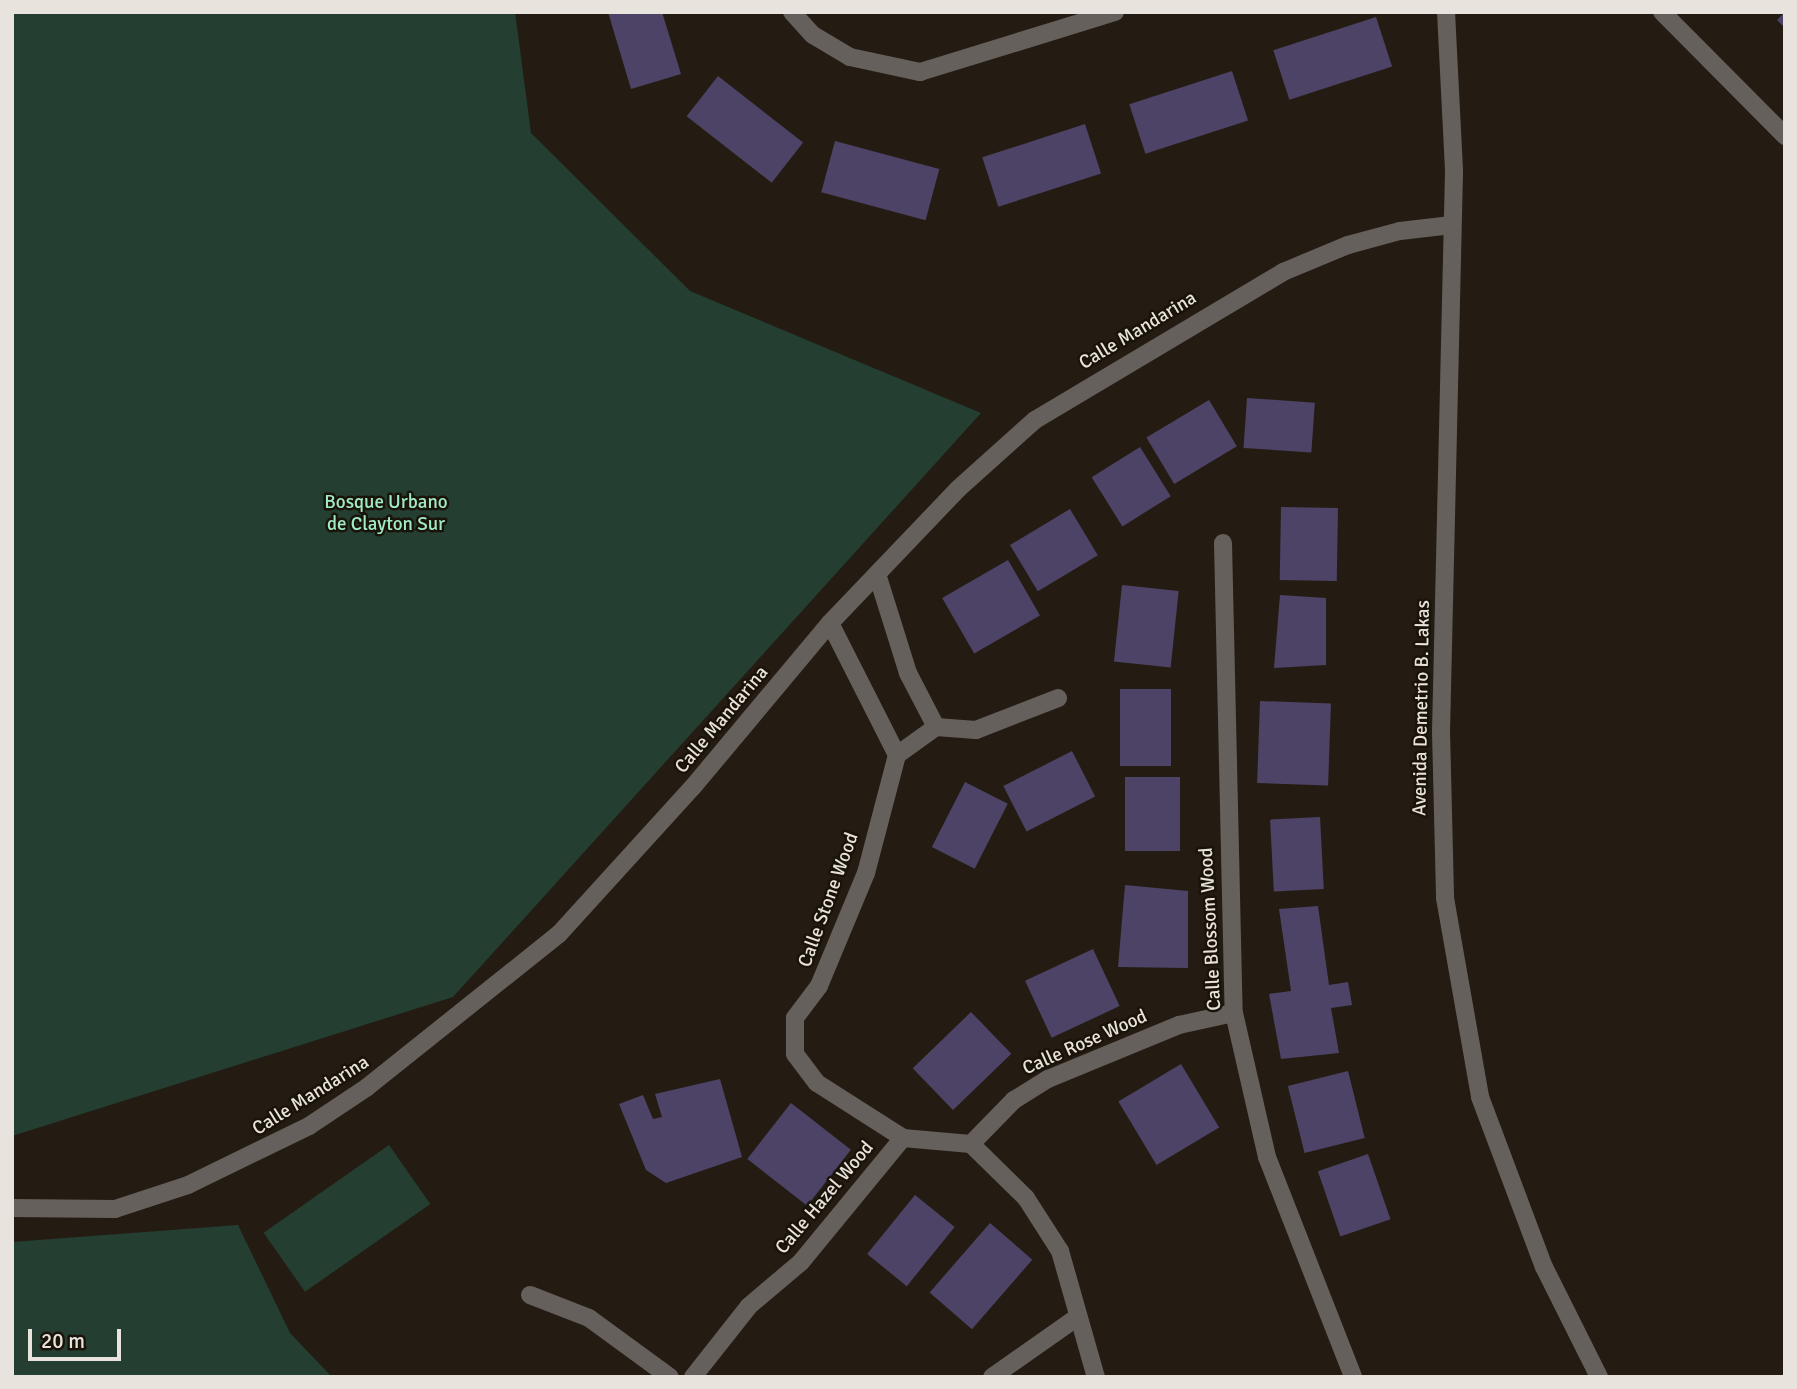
<!DOCTYPE html>
<html>
<head>
<meta charset="utf-8">
<style>
  body { margin:0 }
  #map { position:relative; width:1797px; height:1389px; overflow:hidden; background:#241c13; font-family:Signika,sans-serif }
  div>[style] { position:absolute }
  .green>* { inset:0; background:#243e32; transform-origin:0 0 }
  .building>* { inset:0; background:#4d4366; transform-origin:0 0 }
  .minor>* { height:18px; margin:-9px; padding:0 9px; transform-origin:9px; border-radius:9px; background:#66605d }
  span { translate:-50% -50%; white-space:nowrap; text-align:center; line-height:1.15; -webkit-text-stroke:5px #1a130a; paint-order:stroke }
  .street-label { font-size:19px; color:#e8e3dc }
  .park-label { font-size:19px; color:#a0ebc7 }
  .frame { position:absolute; inset:0; border:14px solid #e8e3dc; pointer-events:none }
  .scale { position:absolute; left:28px; top:1329px; width:93px; height:32px; box-sizing:border-box; border:4px solid #e8e3dc; border-top:0; padding-left:9px; font-size:21px; line-height:24px; white-space:nowrap; color:#e8e3dc; -webkit-text-stroke:5px #1a130a; paint-order:stroke }
</style>
</head>
<body>
<div id="map">
  <div class="green">
    <div style="clip-path:polygon(12px 12px,515px 12px,531px 133px,690px 291px,981px 413px,453px 997px,12px 1136px)"></div>
    <div style="left:389px;top:1145px;width:72px;height:153px;rotate:55deg"></div>
    <div style="clip-path:polygon(238px 1225px,290px 1333px,332px 1377px,12px 1377px,12px 1242px)"></div>
  </div>
  <div class="building">
    <div style="clip-path:polygon(608px 12px,662px 12px,681px 74px,631px 89px)"></div>
    <div style="clip-path:polygon(1785px 12px,1785px 28px,1777px 20px)"></div>
    <div style="left:1376px;top:17px;width:52px;height:108px;rotate:72deg"></div>
    <div style="left:1232px;top:71px;width:52px;height:108px;rotate:72deg"></div>
    <div style="left:718px;top:76px;width:108px;height:51px;rotate:38deg"></div>
    <div style="left:1085px;top:124px;width:52px;height:108px;rotate:72deg"></div>
    <div style="left:835px;top:141px;width:108px;height:53px;rotate:15deg"></div>
    <div style="left:1247px;top:398px;width:68px;height:50px;rotate:4deg"></div>
    <div style="left:1209px;top:400px;width:54px;height:73px;rotate:59deg"></div>
    <div style="left:1140px;top:447px;width:58px;height:57px;rotate:58deg"></div>
    <div style="left:1281px;top:507px;width:57px;height:73px;rotate:1deg"></div>
    <div style="left:1070px;top:509px;width:54px;height:70px;rotate:59deg"></div>
    <div style="left:1008px;top:560px;width:64px;height:76px;rotate:60deg"></div>
    <div style="left:1122px;top:585px;width:57px;height:77px;rotate:6deg"></div>
    <div style="clip-path:polygon(1280px 595px,1326px 598px,1326px 665px,1274px 668px)"></div>
    <div style="left:1120px;top:689px;width:51px;height:77px"></div>
    <div style="left:1260px;top:701px;width:71px;height:82px;rotate:2deg"></div>
    <div style="left:1072px;top:751px;width:51px;height:77px;rotate:63deg"></div>
    <div style="left:1125px;top:777px;width:55px;height:74px"></div>
    <div style="left:965px;top:782px;width:48px;height:73px;rotate:27deg"></div>
    <div style="left:1320px;top:817px;width:72px;height:50px;rotate:87deg"></div>
    <div style="clip-path:polygon(1125px 885px,1188px 891px,1188px 968px,1118px 967px)"></div>
    <div style="clip-path:polygon(1318px 906px,1329px 985px,1348px 982px,1352px 1005px,1331px 1008px,1339px 1053px,1281px 1059px,1269px 994px,1291px 991px,1279px 909px)"></div>
    <div style="left:1093px;top:949px;width:63px;height:75px;rotate:65deg"></div>
    <div style="left:971px;top:1012px;width:58px;height:81px;rotate:46deg"></div>
    <div style="left:1181px;top:1064px;width:74px;height:73px;rotate:59deg"></div>
    <div style="left:1348px;top:1071px;width:69px;height:62px;rotate:76deg"></div>
    <div style="clip-path:polygon(720px 1079px,742px 1157px,666px 1183px,646px 1170px,619px 1104px,643px 1095px,653px 1119px,662px 1117px,655px 1094px)"></div>
    <div style="left:791px;top:1103px;width:76px;height:71px;rotate:38deg"></div>
    <div style="left:1368px;top:1154px;width:69px;height:53px;rotate:71deg"></div>
    <div style="left:915px;top:1195px;width:51px;height:76px;rotate:39deg"></div>
    <div style="left:990px;top:1223px;width:56px;height:92px;rotate:41deg"></div>
  </div>
  <div class="minor">
    <div style="left:792px;top:12px;width:31px;rotate:48deg"></div>
    <div style="left:813px;top:35px;width:43px;rotate:30.7deg"></div>
    <div style="left:850px;top:57px;width:72px;rotate:12.1deg"></div>
    <div style="left:920px;top:72px;width:204px;rotate:-17.1deg"></div>
    <div style="left:1446px;top:12px;width:160px;rotate:87.1deg"></div>
    <div style="left:1454px;top:172px;width:559px;rotate:91.33deg"></div>
    <div style="left:1441px;top:731px;width:167px;rotate:88.6deg"></div>
    <div style="left:1445px;top:898px;width:202px;rotate:80deg"></div>
    <div style="left:1480px;top:1097px;width:182px;rotate:69.4deg"></div>
    <div style="left:1544px;top:1267px;width:123px;rotate:63.4deg"></div>
    <div style="left:1662px;top:12px;width:175px;rotate:45.2deg"></div>
    <div style="left:1223px;top:543px;width:470px;rotate:88.7deg"></div>
    <div style="left:1234px;top:1013px;width:148px;rotate:77.1deg"></div>
    <div style="left:1267px;top:1157px;width:236px;rotate:68.6deg"></div>
    <div style="left:877px;top:574px;width:104px;rotate:72.6deg"></div>
    <div style="left:908px;top:673px;width:61px;rotate:62.6deg"></div>
    <div style="left:830px;top:623px;width:148px;rotate:63.1deg"></div>
    <div style="left:936px;top:727px;width:48px;rotate:144.3deg"></div>
    <div style="left:897px;top:755px;width:122px;rotate:104.7deg"></div>
    <div style="left:866px;top:873px;width:122px;rotate:112.6deg"></div>
    <div style="left:819px;top:986px;width:40px;rotate:127deg"></div>
    <div style="left:795px;top:1018px;width:36px;rotate:90deg"></div>
    <div style="left:795px;top:1054px;width:36px;rotate:53deg"></div>
    <div style="left:817px;top:1083px;width:102px;rotate:32.6deg"></div>
    <div style="left:903px;top:1138px;width:68px;rotate:5deg"></div>
    <div style="left:936px;top:727px;width:40px;rotate:4.3deg"></div>
    <div style="left:976px;top:730px;width:88px;rotate:-21.3deg"></div>
    <div style="left:971px;top:1144px;width:62px;rotate:-45.7deg"></div>
    <div style="left:1014px;top:1100px;width:40px;rotate:-32deg"></div>
    <div style="left:1048px;top:1079px;width:142px;rotate:-22.4deg"></div>
    <div style="left:1179px;top:1025px;width:56px;rotate:-12.3deg"></div>
    <div style="left:971px;top:1144px;width:77px;rotate:44.5deg"></div>
    <div style="left:1026px;top:1198px;width:63px;rotate:57.3deg"></div>
    <div style="left:1060px;top:1251px;width:131px;rotate:74.1deg"></div>
    <div style="left:12px;top:1208px;width:103px;rotate:0.6deg"></div>
    <div style="left:115px;top:1209px;width:77px;rotate:-18.2deg"></div>
    <div style="left:188px;top:1185px;width:135px;rotate:-26deg"></div>
    <div style="left:309px;top:1126px;width:69px;rotate:-33.7deg"></div>
    <div style="left:366px;top:1088px;width:247px;rotate:-38.6deg"></div>
    <div style="left:559px;top:934px;width:197px;rotate:-47.7deg"></div>
    <div style="left:692px;top:788px;width:215px;rotate:-50.1deg"></div>
    <div style="left:830px;top:623px;width:185px;rotate:-46.3deg"></div>
    <div style="left:958px;top:489px;width:103px;rotate:-41.9deg"></div>
    <div style="left:1035px;top:420px;width:289px;rotate:-30.8deg"></div>
    <div style="left:1283px;top:272px;width:70px;rotate:-22.6deg"></div>
    <div style="left:1348px;top:245px;width:54px;rotate:-15.1deg"></div>
    <div style="left:1400px;top:231px;width:52px;rotate:-6.6deg"></div>
    <div style="left:530px;top:1295px;width:63px;rotate:21.3deg"></div>
    <div style="left:589px;top:1318px;width:100px;rotate:36.1deg"></div>
    <div style="left:693px;top:1377px;width:90px;rotate:-51.7deg"></div>
    <div style="left:749px;top:1306px;width:68px;rotate:-40.2deg"></div>
    <div style="left:801px;top:1262px;width:161px;rotate:-50.6deg"></div>
    <div style="left:992px;top:1377px;width:103px;rotate:-35.1deg"></div>
  </div>
  <div class="street-label">
    <span style="left:1138px;top:331px;rotate:-31deg">Calle Mandarina</span>
    <span style="left:1422px;top:708px;rotate:-89deg">Avenida Demetrio B. Lakas</span>
    <span style="left:722px;top:720px;rotate:-50deg">Calle Mandarina</span>
    <span style="left:829px;top:900px;rotate:-70deg">Calle Stone Wood</span>
    <span style="left:1211px;top:929px;rotate:-93deg">Calle Blossom Wood</span>
    <span style="left:1085px;top:1043px;rotate:-24deg">Calle Rose Wood</span>
    <span style="left:311px;top:1096px;rotate:-32deg">Calle Mandarina</span>
    <span style="left:825px;top:1198px;rotate:-50deg">Calle Hazel Wood</span>
  </div>
  <div class="park-label">
    <span style="left:386px;top:514px">Bosque Urbano<br>de Clayton Sur</span>
  </div>
  <div class="frame"></div>
  <div class="scale">20 m</div>
</div>
</body>
</html>
